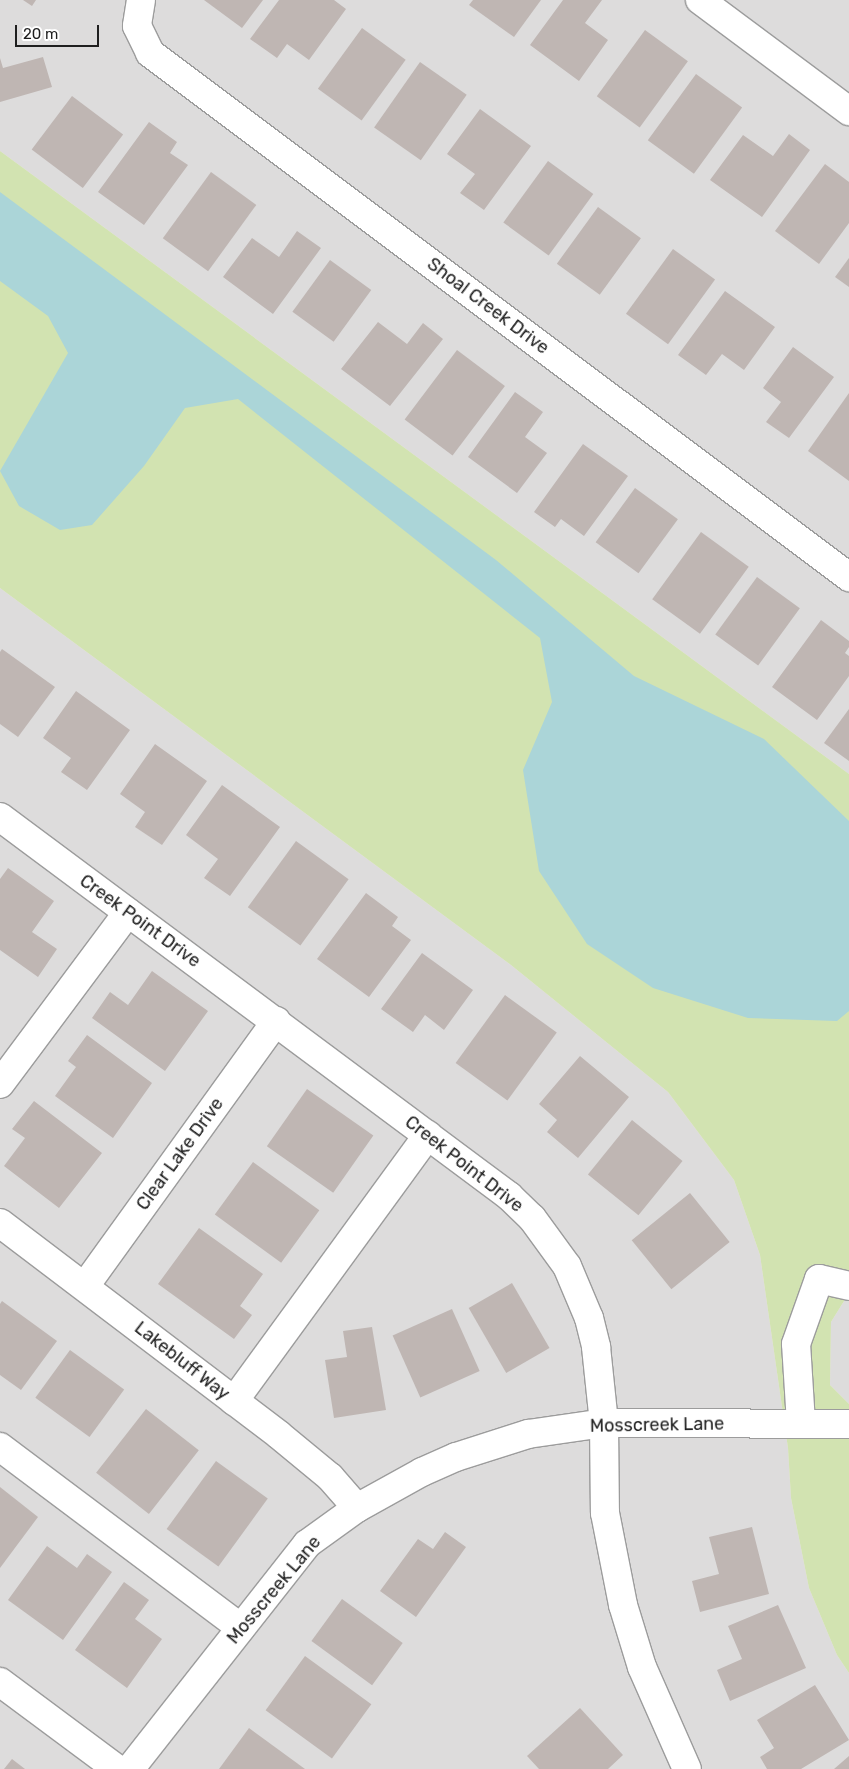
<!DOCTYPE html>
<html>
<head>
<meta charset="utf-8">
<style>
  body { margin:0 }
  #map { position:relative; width:849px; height:1769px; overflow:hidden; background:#efeae6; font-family:Rubik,sans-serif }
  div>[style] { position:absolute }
  .residential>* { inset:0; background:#dddcdc }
  .grass>* { inset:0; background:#d2e3b1 }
  .water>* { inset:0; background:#abd5d8 }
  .building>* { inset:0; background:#bfb6b3; transform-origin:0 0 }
  .roads { filter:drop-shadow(1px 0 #9c9c9c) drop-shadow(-1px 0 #9c9c9c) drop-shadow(0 1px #9c9c9c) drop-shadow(0 -1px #9c9c9c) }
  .minor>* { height:28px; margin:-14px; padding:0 14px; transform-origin:14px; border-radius:14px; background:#fff }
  span { translate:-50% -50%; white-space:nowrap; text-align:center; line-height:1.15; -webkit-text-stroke:4px #fff; paint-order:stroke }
  .street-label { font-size:18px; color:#1f1f1f }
  .scale { position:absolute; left:15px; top:25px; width:84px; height:22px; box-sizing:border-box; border:2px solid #1f1f1f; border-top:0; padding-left:6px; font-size:15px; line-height:18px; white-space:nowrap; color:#1f1f1f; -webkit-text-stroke:4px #fff; paint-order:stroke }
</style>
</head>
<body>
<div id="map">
  <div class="residential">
    <div style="clip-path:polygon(0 0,849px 0,849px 774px,0 151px)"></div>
    <div style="clip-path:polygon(0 588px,511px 965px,668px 1092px,734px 1180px,760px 1255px,788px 1448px,791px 1498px,809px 1588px,837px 1655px,849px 1673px,849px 1769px,0 1769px)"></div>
    <div style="clip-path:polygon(849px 1293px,849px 1404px,830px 1385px,831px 1322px)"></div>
  </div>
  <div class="grass">
    <div style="clip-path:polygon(0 151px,849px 774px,849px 1293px,831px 1322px,830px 1385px,849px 1404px,849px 1673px,837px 1655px,809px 1588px,791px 1498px,788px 1448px,760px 1255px,734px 1180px,668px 1092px,511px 965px,0 588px)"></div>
  </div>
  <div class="water">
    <div style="clip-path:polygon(0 192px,496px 560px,634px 676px,764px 739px,849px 821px,849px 1011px,837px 1021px,748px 1018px,653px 988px,587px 944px,539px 871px,523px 770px,552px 702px,540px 638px,238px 399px,185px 408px,144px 466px,92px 525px,60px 530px,19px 506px,0 471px,68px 353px,48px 316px,0 281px)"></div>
  </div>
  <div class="building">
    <div style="clip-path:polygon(23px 0,36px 0,32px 6px)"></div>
    <div style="clip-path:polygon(204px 0,263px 0,242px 28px)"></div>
    <div style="clip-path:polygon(279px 0,334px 0,346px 9px,309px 60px,287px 44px,277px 58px,250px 39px)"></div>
    <div style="clip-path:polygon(473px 0,541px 0,514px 37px,469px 5px)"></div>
    <div style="clip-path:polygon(563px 0,602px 0,585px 23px,608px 40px,579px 81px,530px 45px)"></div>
    <div style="left:362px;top:28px;width:54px;height:75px;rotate:36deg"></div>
    <div style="left:645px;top:30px;width:53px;height:82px;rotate:36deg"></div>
    <div style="clip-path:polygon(43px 57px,52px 87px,0 102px,0 58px,3px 68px)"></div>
    <div style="left:420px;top:62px;width:57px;height:80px;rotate:35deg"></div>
    <div style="left:696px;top:74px;width:57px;height:82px;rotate:36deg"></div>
    <div style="left:72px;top:96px;width:64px;height:67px;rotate:37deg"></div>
    <div style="clip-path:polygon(480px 109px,531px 146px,484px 210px,460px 193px,475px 174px,447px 154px)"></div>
    <div style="clip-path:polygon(149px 122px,177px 142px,170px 153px,188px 165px,144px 225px,98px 192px)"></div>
    <div style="clip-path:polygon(789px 134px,810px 150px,762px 217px,710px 180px,743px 135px,773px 156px)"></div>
    <div style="left:548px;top:161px;width:56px;height:76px;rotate:36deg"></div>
    <div style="clip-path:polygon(825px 164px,849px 182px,849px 223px,819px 264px,775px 231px)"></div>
    <div style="left:211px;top:172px;width:56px;height:82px;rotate:36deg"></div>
    <div style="left:598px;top:207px;width:53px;height:70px;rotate:36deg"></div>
    <div style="clip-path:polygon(297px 231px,321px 248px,273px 314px,223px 277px,252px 238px,279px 257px)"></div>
    <div style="left:673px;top:249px;width:52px;height:80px;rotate:36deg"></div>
    <div style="clip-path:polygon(849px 258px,849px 287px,835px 277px)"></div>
    <div style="left:330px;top:260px;width:51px;height:64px;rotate:36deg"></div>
    <div style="clip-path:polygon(725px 291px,775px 327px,744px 370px,722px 354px,706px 375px,678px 355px)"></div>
    <div style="clip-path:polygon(378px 322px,407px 344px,423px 323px,443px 339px,390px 406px,341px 369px)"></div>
    <div style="clip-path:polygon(793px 347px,834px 377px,789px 438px,766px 422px,781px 402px,763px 388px)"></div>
    <div style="left:457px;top:350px;width:60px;height:87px;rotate:37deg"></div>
    <div style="clip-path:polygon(515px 392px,543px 412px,525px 437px,547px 453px,517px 493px,468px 457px)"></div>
    <div style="clip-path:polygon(849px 393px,849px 481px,808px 451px)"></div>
    <div style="clip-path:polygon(583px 444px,628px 476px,584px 536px,561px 519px,555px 527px,534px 512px)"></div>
    <div style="left:635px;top:488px;width:53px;height:67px;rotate:36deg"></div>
    <div style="left:701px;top:532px;width:59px;height:83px;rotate:36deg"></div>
    <div style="left:757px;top:577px;width:53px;height:71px;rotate:36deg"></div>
    <div style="clip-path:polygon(821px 620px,849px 641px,849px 647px,845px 653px,849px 656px,849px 676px,817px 720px,772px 687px)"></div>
    <div style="clip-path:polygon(2px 649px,55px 687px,18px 737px,0 724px,0 652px)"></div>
    <div style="clip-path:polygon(76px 691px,130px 730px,87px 790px,61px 772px,71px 758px,43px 738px)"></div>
    <div style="clip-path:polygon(849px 709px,849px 761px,824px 743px)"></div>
    <div style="clip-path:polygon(155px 744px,207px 781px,162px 845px,135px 827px,145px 812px,120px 794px)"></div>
    <div style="clip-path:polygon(222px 785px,280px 827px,230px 896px,204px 878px,218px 859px,186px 835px)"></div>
    <div style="left:296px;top:841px;width:65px;height:82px;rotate:36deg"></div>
    <div style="clip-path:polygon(8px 868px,54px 901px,32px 932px,57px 949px,38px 977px,0 950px,0 879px)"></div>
    <div style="clip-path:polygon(366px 893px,398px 917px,392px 926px,411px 940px,369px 997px,317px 959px)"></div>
    <div style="clip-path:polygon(422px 953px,473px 990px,444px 1030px,425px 1015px,413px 1032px,381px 1009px)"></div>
    <div style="clip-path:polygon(152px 971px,208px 1011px,165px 1071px,92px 1018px,110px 992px,128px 1005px)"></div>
    <div style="left:505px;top:995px;width:64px;height:84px;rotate:36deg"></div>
    <div style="clip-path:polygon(87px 1035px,152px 1083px,113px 1138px,55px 1096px,76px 1067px,68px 1061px)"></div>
    <div style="clip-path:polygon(580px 1056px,629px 1097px,578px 1158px,547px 1132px,557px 1120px,539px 1104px)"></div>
    <div style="left:307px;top:1089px;width:81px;height:70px;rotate:35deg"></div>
    <div style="clip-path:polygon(34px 1101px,102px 1153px,59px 1208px,4px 1166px,25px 1138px,12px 1129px)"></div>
    <div style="left:632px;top:1120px;width:65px;height:70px;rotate:39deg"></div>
    <div style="left:253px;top:1162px;width:82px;height:65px;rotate:36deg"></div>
    <div style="left:690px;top:1193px;width:63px;height:75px;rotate:51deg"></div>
    <div style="clip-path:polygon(199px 1228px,263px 1274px,240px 1306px,252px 1315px,234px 1339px,158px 1284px)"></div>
    <div style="left:512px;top:1283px;width:75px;height:50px;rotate:60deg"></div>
    <div style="clip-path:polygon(2px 1301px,57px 1341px,21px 1390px,0 1375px,0 1304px)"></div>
    <div style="left:452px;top:1309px;width:68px;height:65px;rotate:66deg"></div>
    <div style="clip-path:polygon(372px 1327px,386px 1410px,334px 1418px,325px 1360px,347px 1357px,343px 1331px)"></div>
    <div style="left:70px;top:1350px;width:67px;height:59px;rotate:36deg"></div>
    <div style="left:146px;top:1409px;width:67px;height:81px;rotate:38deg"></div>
    <div style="left:216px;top:1461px;width:64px;height:84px;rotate:36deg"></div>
    <div style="clip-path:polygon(0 1487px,38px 1517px,0 1568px)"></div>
    <div style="clip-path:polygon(752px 1527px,769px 1594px,700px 1612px,692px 1581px,719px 1574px,709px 1537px)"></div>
    <div style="clip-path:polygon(445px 1532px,466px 1547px,416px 1617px,380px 1591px,418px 1539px,433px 1549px)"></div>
    <div style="clip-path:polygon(47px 1546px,77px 1568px,87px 1554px,112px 1572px,63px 1640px,8px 1600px)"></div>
    <div style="clip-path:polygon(124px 1582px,149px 1600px,135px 1619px,162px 1639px,127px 1688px,75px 1650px)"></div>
    <div style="left:342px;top:1599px;width:75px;height:52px;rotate:36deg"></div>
    <div style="clip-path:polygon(778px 1605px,806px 1668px,730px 1701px,717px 1670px,742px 1659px,728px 1626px)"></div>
    <div style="left:305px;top:1656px;width:82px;height:67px;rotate:36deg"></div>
    <div style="clip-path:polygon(815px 1685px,849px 1740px,801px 1769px,767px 1769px,760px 1757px,774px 1748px,757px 1720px)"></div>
    <div style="clip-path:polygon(580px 1708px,623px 1755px,608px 1769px,539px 1769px,527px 1756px)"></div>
    <div style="clip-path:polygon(249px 1728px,305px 1769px,219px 1769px)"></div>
    <div style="clip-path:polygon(849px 1756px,849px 1769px,834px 1769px)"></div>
    <div style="clip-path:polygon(12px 1759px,25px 1769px,4px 1769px)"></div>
  </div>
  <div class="roads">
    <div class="minor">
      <div style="left:141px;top:0;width:26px;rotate:99deg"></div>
      <div style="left:137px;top:26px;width:30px;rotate:64deg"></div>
      <div style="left:150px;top:53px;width:874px;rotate:36.86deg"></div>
      <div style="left:700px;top:0;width:186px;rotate:36.7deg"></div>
      <div style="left:0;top:817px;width:635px;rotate:36.67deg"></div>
      <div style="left:509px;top:1196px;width:32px;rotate:44deg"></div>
      <div style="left:532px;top:1218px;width:59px;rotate:53.9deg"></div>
      <div style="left:567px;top:1266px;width:56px;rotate:67.1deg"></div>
      <div style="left:589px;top:1318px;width:30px;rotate:76deg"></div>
      <div style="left:596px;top:1347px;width:76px;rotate:84deg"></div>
      <div style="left:604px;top:1423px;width:90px;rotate:89.4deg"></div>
      <div style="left:605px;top:1513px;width:94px;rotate:78.9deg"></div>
      <div style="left:623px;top:1605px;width:65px;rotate:73deg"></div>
      <div style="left:642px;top:1667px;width:111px;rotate:66.2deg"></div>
      <div style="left:0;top:1084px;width:214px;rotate:-53.3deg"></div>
      <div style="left:0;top:1223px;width:350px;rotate:37.2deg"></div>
      <div style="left:279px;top:1435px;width:66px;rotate:39.5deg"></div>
      <div style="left:330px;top:1477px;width:41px;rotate:48.9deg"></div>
      <div style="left:85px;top:1286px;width:327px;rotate:-54.2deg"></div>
      <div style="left:234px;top:1401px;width:329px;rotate:-53.9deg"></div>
      <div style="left:801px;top:1423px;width:79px;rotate:-93.6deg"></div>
      <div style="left:796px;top:1344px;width:69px;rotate:-70.5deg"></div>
      <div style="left:819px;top:1279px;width:31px;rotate:13deg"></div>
      <div style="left:0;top:1447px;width:301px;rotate:36.9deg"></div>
      <div style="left:0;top:1682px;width:146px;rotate:36.6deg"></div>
      <div style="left:130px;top:1769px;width:286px;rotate:-51.8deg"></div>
      <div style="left:307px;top:1544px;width:62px;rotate:-35.8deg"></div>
      <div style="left:357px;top:1508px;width:74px;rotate:-29deg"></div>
      <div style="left:422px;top:1472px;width:37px;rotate:-24deg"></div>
      <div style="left:456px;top:1457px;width:76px;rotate:-17.7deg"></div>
      <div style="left:528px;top:1434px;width:77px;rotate:-8.2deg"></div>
      <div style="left:604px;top:1423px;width:245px;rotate:0.2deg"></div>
    </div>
  </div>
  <div class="street-label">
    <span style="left:488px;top:306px;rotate:37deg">Shoal Creek Drive</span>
    <span style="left:140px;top:921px;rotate:36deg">Creek Point Drive</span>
    <span style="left:180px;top:1154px;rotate:-54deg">Clear Lake Drive</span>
    <span style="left:464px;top:1164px;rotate:38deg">Creek Point Drive</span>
    <span style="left:182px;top:1361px;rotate:38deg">Lakebluff Way</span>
    <span style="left:657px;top:1425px;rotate:-1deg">Mosscreek Lane</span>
    <span style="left:274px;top:1590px;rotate:-50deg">Mosscreek Lane</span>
  </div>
  <div class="scale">20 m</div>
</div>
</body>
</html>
